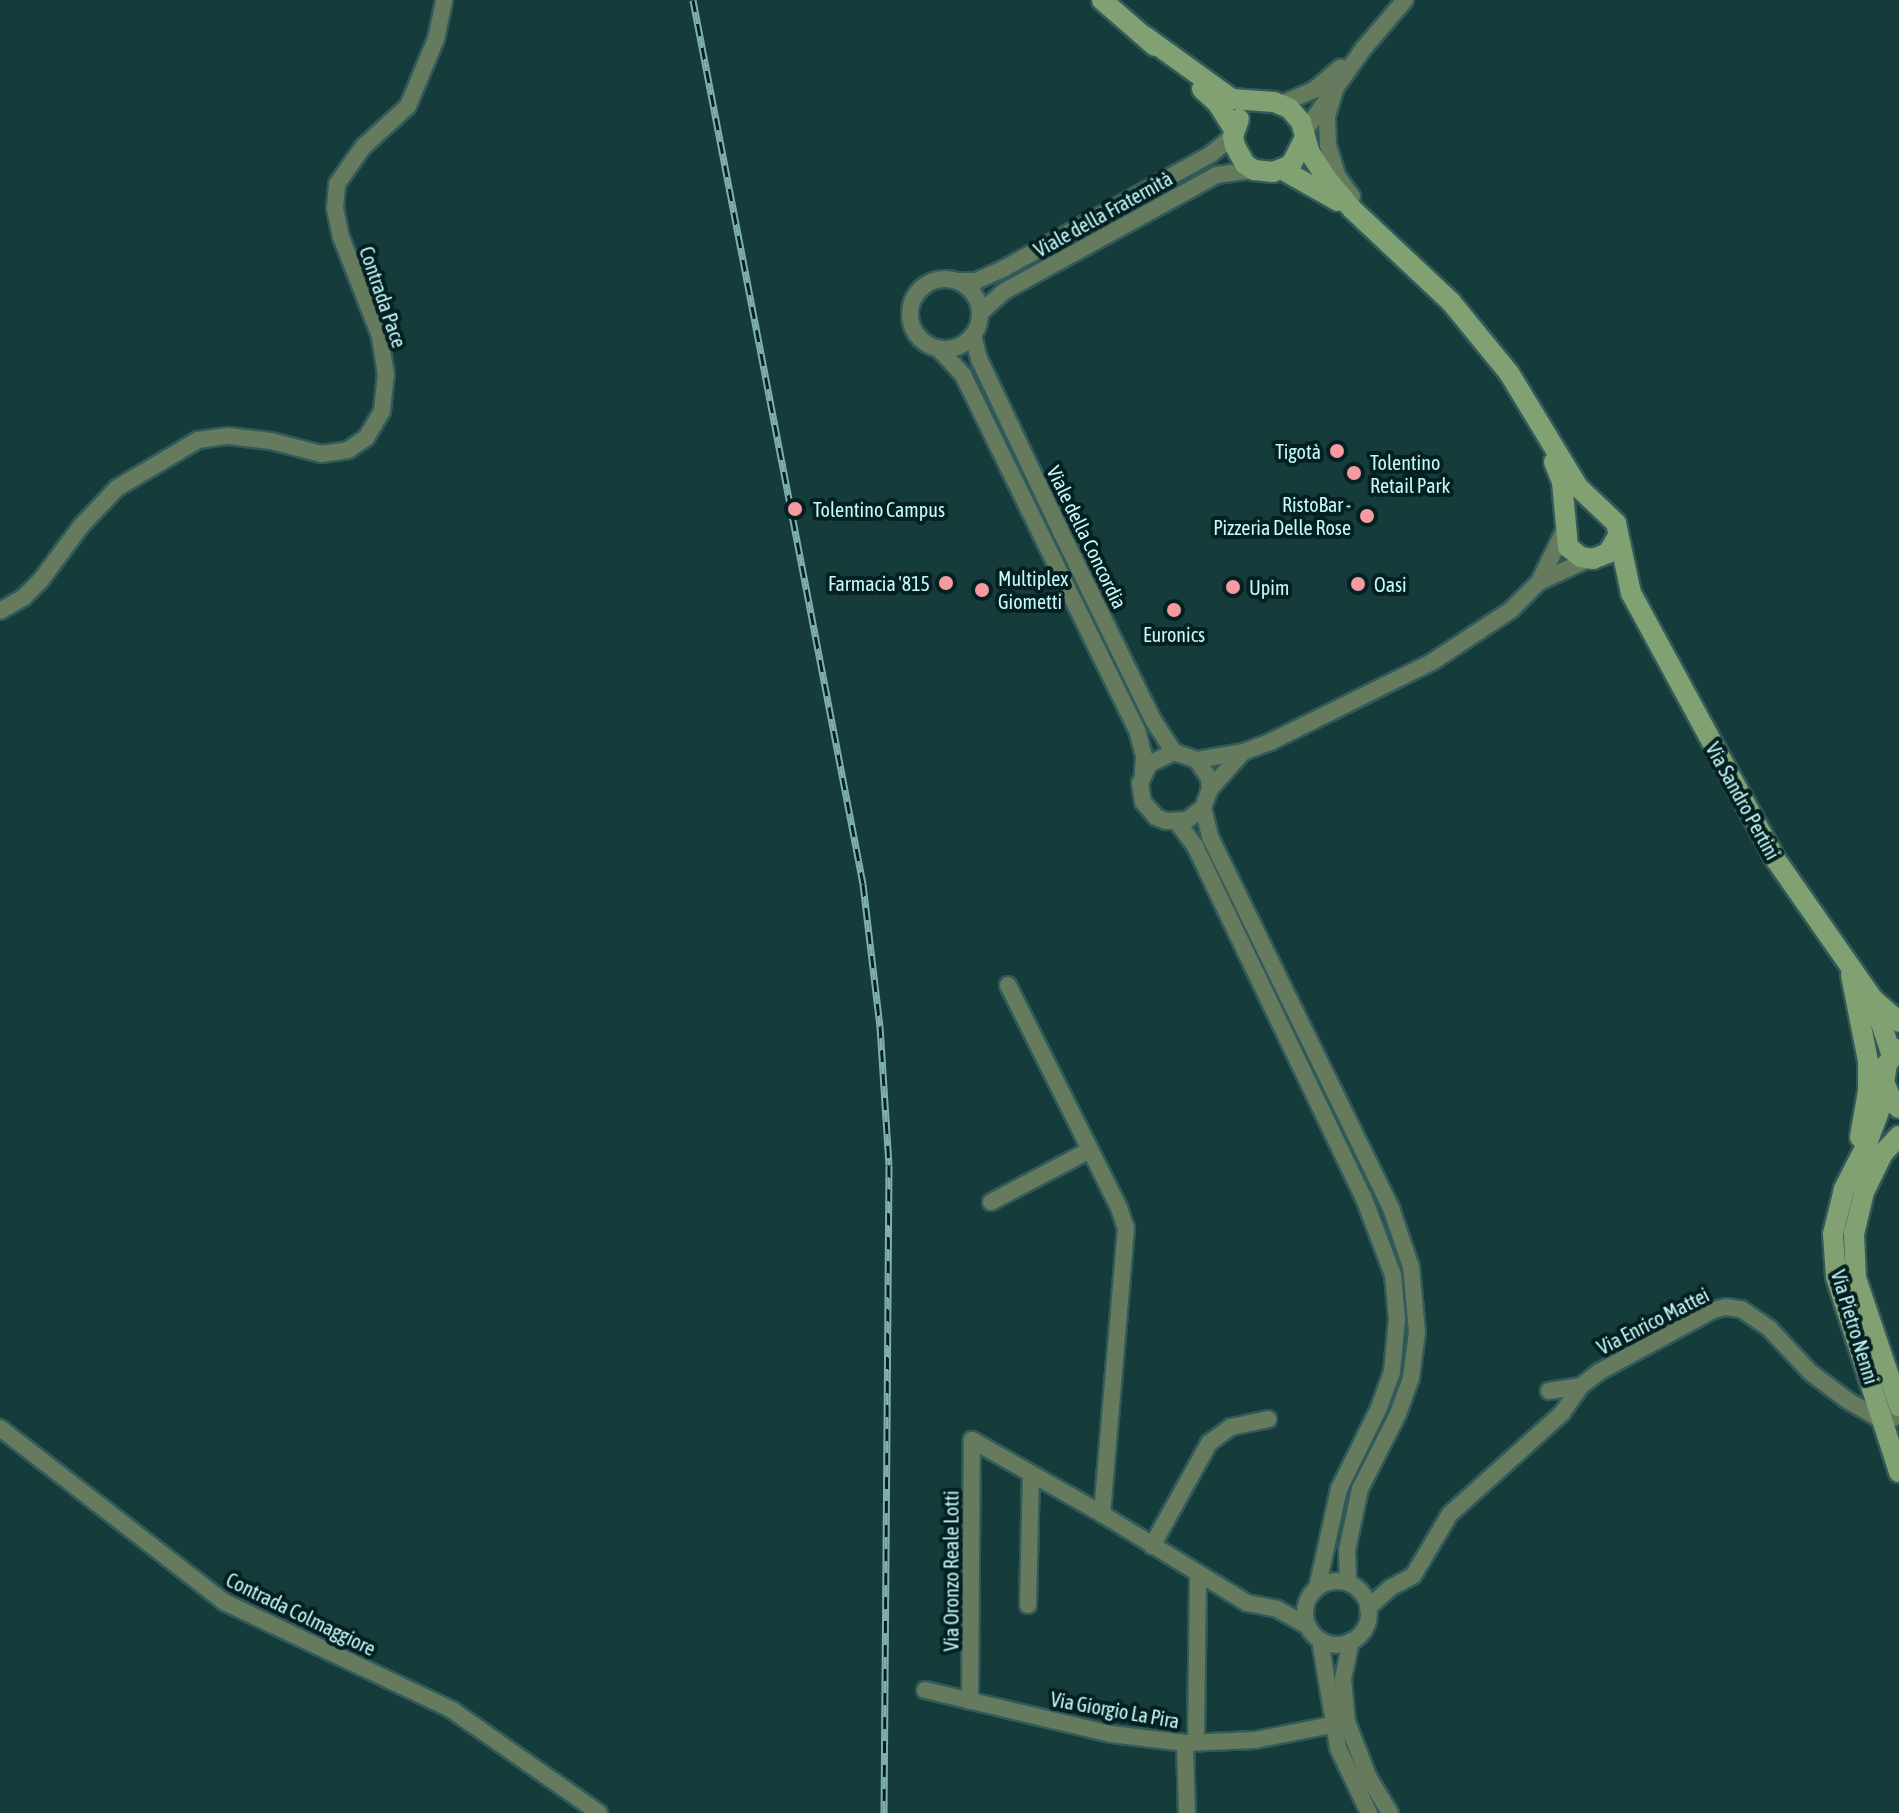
<!DOCTYPE html>
<html>
<head>
<meta charset="utf-8">
<style>
  body { margin:0 }
  #map { position:relative; width:1899px; height:1813px; overflow:hidden; background:#153b3b; font-family:"Asap Condensed",sans-serif }
  div>[style] { position:absolute }
  .roads { filter:drop-shadow(2px 0 #315a5a) drop-shadow(-2px 0 #315a5a) drop-shadow(0 2px #315a5a) drop-shadow(0 -2px #315a5a) }
  .street>* { height:16px; margin:-8px; padding:0 8px; transform-origin:8px; border-radius:8px; background:#667a5d }
  .street>.ring { margin:-8px; padding:0; box-sizing:content-box; background:none; border:16px solid #667a5d; border-radius:50% }
  .secondary>* { height:20px; margin:-10px; padding:0 10px; transform-origin:10px; border-radius:10px; background:#82a173 }
  .rail>* { height:7px; margin-top:-3.5px; transform-origin:0; background:repeating-linear-gradient(90deg,#062021 0 12px,#7fafaf 0 24px); box-sizing:border-box; border-block:2px solid #7fafaf }
  .dots>* { width:22px; height:22px; translate:-50% -50%; box-sizing:border-box; border:4px solid #062021; border-radius:50% }
  span { translate:-50% -50%; white-space:nowrap; text-align:center; line-height:1.15; -webkit-text-stroke:8px #062021; paint-order:stroke }
  .street-label { font-size:20px; color:#c5fafa }
  .poi-label { font-size:20px; color:#c5fafa }
  .right { translate:-100% -50%; text-align:right }
  .left { translate:0 -50%; text-align:left }
</style>
</head>
<body>
<div id="map">
  <div class="roads">
    <div class="street">
      <div style="left:1335px;top:90px;width:28px;rotate:107deg"></div>
      <div style="left:1327px;top:117px;width:28px;rotate:88deg"></div>
      <div style="left:1328px;top:145px;width:34px;rotate:73deg"></div>
      <div style="left:1338px;top:177px;width:24px;rotate:54deg"></div>
      <div style="left:1281px;top:104px;width:36px;rotate:-23deg"></div>
      <div style="left:1314px;top:90px;width:35px;rotate:-40deg"></div>
      <div style="left:1304px;top:132px;width:103px;rotate:-54.5deg"></div>
      <div style="left:1364px;top:48px;width:63px;rotate:-49.5deg"></div>
      <div class="ring" style="left:910px;top:279px;width:54px;height:54px"></div>
      <div style="left:959px;top:281px;width:17px"></div>
      <div style="left:976px;top:281px;width:30px;rotate:-24deg"></div>
      <div style="left:1003px;top:269px;width:238px;rotate:-28.9deg"></div>
      <div style="left:1211px;top:154px;width:28px;rotate:-39deg"></div>
      <div style="left:980px;top:313px;width:31px;rotate:-42deg"></div>
      <div style="left:1003px;top:292px;width:244px;rotate:-28.7deg"></div>
      <div style="left:1217px;top:175px;width:37px;rotate:-8deg"></div>
      <div style="left:973px;top:335px;width:25px;rotate:76deg"></div>
      <div style="left:979px;top:359px;width:191px;rotate:64.6deg"></div>
      <div style="left:1061px;top:532px;width:209px;rotate:63.9deg"></div>
      <div style="left:1153px;top:720px;width:38px;rotate:57deg"></div>
      <div style="left:938px;top:348px;width:37px;rotate:47deg"></div>
      <div style="left:963px;top:375px;width:395px;rotate:63.9deg"></div>
      <div style="left:1137px;top:730px;width:27px;rotate:75deg"></div>
      <div style="left:1144px;top:756px;width:16px;rotate:94deg"></div>
      <div style="left:1539px;top:582px;width:57px;rotate:-63.9deg"></div>
      <div style="left:0;top:611px;width:28px;rotate:-30deg"></div>
      <div style="left:24px;top:597px;width:24px;rotate:-45deg"></div>
      <div style="left:41px;top:580px;width:67px;rotate:-53.5deg"></div>
      <div style="left:81px;top:526px;width:52px;rotate:-46.5deg"></div>
      <div style="left:117px;top:488px;width:94px;rotate:-30.7deg"></div>
      <div style="left:198px;top:440px;width:30px;rotate:-8deg"></div>
      <div style="left:228px;top:436px;width:43px;rotate:6.6deg"></div>
      <div style="left:271px;top:441px;width:52px;rotate:14.6deg"></div>
      <div style="left:321px;top:454px;width:27px;rotate:-8deg"></div>
      <div style="left:348px;top:450px;width:22px;rotate:-34deg"></div>
      <div style="left:366px;top:438px;width:31px;rotate:-59deg"></div>
      <div style="left:382px;top:411px;width:36px;rotate:-84deg"></div>
      <div style="left:386px;top:375px;width:39px;rotate:-99deg"></div>
      <div style="left:380px;top:336px;width:106px;rotate:-111.5deg"></div>
      <div style="left:341px;top:237px;width:30px;rotate:-102deg"></div>
      <div style="left:335px;top:208px;width:24px;rotate:-85deg"></div>
      <div style="left:337px;top:184px;width:45px;rotate:-54.9deg"></div>
      <div style="left:363px;top:147px;width:61px;rotate:-42.3deg"></div>
      <div style="left:408px;top:106px;width:73px;rotate:-67.3deg"></div>
      <div style="left:436px;top:39px;width:40px;rotate:-78deg"></div>
      <div style="left:1197px;top:760px;width:47px;rotate:-9.9deg"></div>
      <div style="left:1243px;top:752px;width:29px;rotate:-20deg"></div>
      <div style="left:1270px;top:742px;width:181px;rotate:-26.3deg"></div>
      <div style="left:1432px;top:662px;width:95px;rotate:-33.4deg"></div>
      <div style="left:1511px;top:610px;width:40px;rotate:-45deg"></div>
      <div style="left:1539px;top:582px;width:55px;rotate:-24.7deg"></div>
      <div style="left:1210px;top:789px;width:11px;rotate:-95deg"></div>
      <div style="left:1209px;top:778px;width:22px;rotate:-124deg"></div>
      <div style="left:1197px;top:760px;width:24px;rotate:-161deg"></div>
      <div style="left:1174px;top:752px;width:28px;rotate:154deg"></div>
      <div style="left:1149px;top:764px;width:21px;rotate:115deg"></div>
      <div style="left:1140px;top:783px;width:19px;rotate:81deg"></div>
      <div style="left:1143px;top:802px;width:20px;rotate:49deg"></div>
      <div style="left:1156px;top:817px;width:11px;rotate:22deg"></div>
      <div style="left:1166px;top:821px;width:21px;rotate:-3deg"></div>
      <div style="left:1187px;top:820px;width:20px;rotate:-37deg"></div>
      <div style="left:1203px;top:808px;width:20px;rotate:-70deg"></div>
      <div style="left:1210px;top:789px;width:50px;rotate:-48.3deg"></div>
      <div style="left:1203px;top:808px;width:32px;rotate:76deg"></div>
      <div style="left:1211px;top:839px;width:411px;rotate:64deg"></div>
      <div style="left:1391px;top:1208px;width:62px;rotate:71.3deg"></div>
      <div style="left:1411px;top:1267px;width:65px;rotate:84.7deg"></div>
      <div style="left:1417px;top:1332px;width:46px;rotate:97.4deg"></div>
      <div style="left:1411px;top:1378px;width:38px;rotate:110deg"></div>
      <div style="left:1398px;top:1414px;width:84px;rotate:116.9deg"></div>
      <div style="left:1360px;top:1489px;width:62px;rotate:102deg"></div>
      <div style="left:1347px;top:1550px;width:33px;rotate:88deg"></div>
      <div style="left:1177px;top:822px;width:30px;rotate:53deg"></div>
      <div style="left:1195px;top:846px;width:388px;rotate:64.4deg"></div>
      <div style="left:1363px;top:1196px;width:85px;rotate:69.2deg"></div>
      <div style="left:1393px;top:1275px;width:44px;rotate:84.8deg"></div>
      <div style="left:1397px;top:1319px;width:53px;rotate:95.4deg"></div>
      <div style="left:1392px;top:1372px;width:38px;rotate:110deg"></div>
      <div style="left:1379px;top:1408px;width:90px;rotate:116.3deg"></div>
      <div style="left:1339px;top:1489px;width:101px;rotate:102.5deg"></div>
      <div style="left:1008px;top:985px;width:249px;rotate:63.5deg"></div>
      <div style="left:1119px;top:1208px;width:21px;rotate:71deg"></div>
      <div style="left:1126px;top:1228px;width:287px;rotate:94.8deg"></div>
      <div style="left:991px;top:1202px;width:112px;rotate:-27.7deg"></div>
      <div style="left:1549px;top:1391px;width:32px;rotate:-9deg"></div>
      <div style="left:0;top:1428px;width:284px;rotate:37.8deg"></div>
      <div style="left:224px;top:1602px;width:252px;rotate:25.3deg"></div>
      <div style="left:452px;top:1710px;width:179px;rotate:35deg"></div>
      <div style="left:972px;top:1440px;width:150px;rotate:29.6deg"></div>
      <div style="left:1102px;top:1514px;width:170px;rotate:31.5deg"></div>
      <div style="left:1247px;top:1603px;width:31px;rotate:11deg"></div>
      <div style="left:1277px;top:1609px;width:35px;rotate:29deg"></div>
      <div style="left:1152px;top:1546px;width:118px;rotate:-61deg"></div>
      <div style="left:1209px;top:1443px;width:27px;rotate:-36deg"></div>
      <div style="left:1231px;top:1427px;width:38px;rotate:-12deg"></div>
      <div class="ring" style="left:1305px;top:1581px;width:48px;height:48px"></div>
      <div style="left:1028px;top:1605px;width:130px;rotate:-88.7deg"></div>
      <div style="left:1368px;top:1608px;width:30px;rotate:-42deg"></div>
      <div style="left:1390px;top:1588px;width:26px;rotate:-28deg"></div>
      <div style="left:1413px;top:1576px;width:72px;rotate:-59.2deg"></div>
      <div style="left:1450px;top:1514px;width:151px;rotate:-42deg"></div>
      <div style="left:1562px;top:1413px;width:33px;rotate:-55deg"></div>
      <div style="left:1581px;top:1386px;width:23px;rotate:-38deg"></div>
      <div style="left:1599px;top:1372px;width:130px;rotate:-28.5deg"></div>
      <div style="left:1713px;top:1310px;width:13px;rotate:-13deg"></div>
      <div style="left:1726px;top:1307px;width:15px;rotate:8deg"></div>
      <div style="left:1741px;top:1309px;width:34px;rotate:34deg"></div>
      <div style="left:1769px;top:1328px;width:60px;rotate:47deg"></div>
      <div style="left:1810px;top:1372px;width:46px;rotate:37.1deg"></div>
      <div style="left:1847px;top:1400px;width:42px;rotate:30.3deg"></div>
      <div style="left:1883px;top:1421px;width:17px;rotate:-17deg"></div>
      <div style="left:1320px;top:1640px;width:109px;rotate:80.5deg"></div>
      <div style="left:1338px;top:1748px;width:72px;rotate:64.5deg"></div>
      <div style="left:1351px;top:1641px;width:39px;rotate:102deg"></div>
      <div style="left:1343px;top:1679px;width:43px;rotate:84.7deg"></div>
      <div style="left:1347px;top:1722px;width:60px;rotate:68.6deg"></div>
      <div style="left:1369px;top:1778px;width:41px;rotate:59deg"></div>
      <div style="left:925px;top:1690px;width:191px;rotate:13.3deg"></div>
      <div style="left:1111px;top:1734px;width:75px;rotate:6.9deg"></div>
      <div style="left:1185px;top:1743px;width:70px;rotate:-2.5deg"></div>
      <div style="left:1255px;top:1740px;width:94px;rotate:-11.1deg"></div>
      <div style="left:970px;top:1701px;width:261px;rotate:-89.6deg"></div>
      <div style="left:1196px;top:1742px;width:167px;rotate:-89.3deg"></div>
      <div style="left:1185px;top:1743px;width:70px;rotate:88.4deg"></div>
    </div>
    <div class="secondary">
      <div style="left:1102px;top:0;width:70px;rotate:41deg"></div>
      <div style="left:1146px;top:37px;width:106px;rotate:35.8deg"></div>
      <div style="left:1232px;top:99px;width:42px;rotate:4.1deg"></div>
      <div style="left:1274px;top:102px;width:16px;rotate:22deg"></div>
      <div style="left:1289px;top:108px;width:18px;rotate:49deg"></div>
      <div style="left:1301px;top:122px;width:32px;rotate:74deg"></div>
      <div style="left:1310px;top:153px;width:30px;rotate:57deg"></div>
      <div style="left:1326px;top:178px;width:40px;rotate:50deg"></div>
      <div style="left:1352px;top:209px;width:136px;rotate:43.2deg"></div>
      <div style="left:1451px;top:302px;width:92px;rotate:50.8deg"></div>
      <div style="left:1509px;top:373px;width:133px;rotate:58.8deg"></div>
      <div style="left:1578px;top:487px;width:52px;rotate:43.5deg"></div>
      <div style="left:1616px;top:523px;width:72px;rotate:77.9deg"></div>
      <div style="left:1631px;top:593px;width:304px;rotate:61.5deg"></div>
      <div style="left:1776px;top:860px;width:169px;rotate:55.1deg"></div>
      <div style="left:1873px;top:999px;width:35px;rotate:41deg"></div>
      <div style="left:1202px;top:89px;width:22px;rotate:43deg"></div>
      <div style="left:1218px;top:104px;width:31px;rotate:58deg"></div>
      <div style="left:1239px;top:119px;width:18px;rotate:109deg"></div>
      <div style="left:1233px;top:136px;width:10px;rotate:79deg"></div>
      <div style="left:1235px;top:146px;width:21px;rotate:61deg"></div>
      <div style="left:1245px;top:164px;width:11px;rotate:34deg"></div>
      <div style="left:1254px;top:170px;width:19px;rotate:6deg"></div>
      <div style="left:1273px;top:172px;width:19px;rotate:-21deg"></div>
      <div style="left:1291px;top:165px;width:29px;rotate:-63deg"></div>
      <div style="left:1283px;top:170px;width:63px;rotate:29.4deg"></div>
      <div style="left:1554px;top:462px;width:22px;rotate:68deg"></div>
      <div style="left:1562px;top:482px;width:65px;rotate:84.7deg"></div>
      <div style="left:1568px;top:547px;width:16px;rotate:38deg"></div>
      <div style="left:1581px;top:557px;width:12px;rotate:9deg"></div>
      <div style="left:1593px;top:559px;width:16px;rotate:-22deg"></div>
      <div style="left:1608px;top:553px;width:16px;rotate:-60deg"></div>
      <div style="left:1851px;top:975px;width:88px;rotate:78.8deg"></div>
      <div style="left:1868px;top:1061px;width:30px;rotate:90deg"></div>
      <div style="left:1868px;top:1091px;width:47px;rotate:99.9deg"></div>
      <div style="left:1873px;top:999px;width:60px;rotate:71.6deg"></div>
      <div style="left:1899px;top:1049px;width:19px;rotate:129deg"></div>
      <div style="left:1887px;top:1064px;width:18px;rotate:99deg"></div>
      <div style="left:1884px;top:1082px;width:21px;rotate:67deg"></div>
      <div style="left:1892px;top:1101px;width:10px;rotate:45deg"></div>
      <div style="left:1886px;top:1092px;width:55px;rotate:110.1deg"></div>
      <div style="left:1867px;top:1144px;width:51px;rotate:117.1deg"></div>
      <div style="left:1844px;top:1189px;width:46px;rotate:103.7deg"></div>
      <div style="left:1833px;top:1234px;width:43px;rotate:86deg"></div>
      <div style="left:1836px;top:1277px;width:205px;rotate:72.1deg"></div>
      <div style="left:1899px;top:1136px;width:23px;rotate:133deg"></div>
      <div style="left:1883px;top:1153px;width:43px;rotate:116deg"></div>
      <div style="left:1864px;top:1192px;width:43px;rotate:103.4deg"></div>
      <div style="left:1854px;top:1234px;width:44px;rotate:87.4deg"></div>
      <div style="left:1856px;top:1278px;width:135px;rotate:71.4deg"></div>
    </div>
  </div>
  <div class="rail">
    <div style="left:693px;top:0;width:900px;rotate:79.11deg"></div>
    <div style="left:863px;top:884px;width:143px;rotate:83.2deg"></div>
    <div style="left:880px;top:1026px;width:139px;rotate:86.3deg"></div>
    <div style="left:889px;top:1165px;width:648px;rotate:90.44deg"></div>
  </div>
  <div class="dots">
    <div style="left:1337px;top:451px;background:#f49aa0"></div>
    <div style="left:1354px;top:473px;background:#f49aa0"></div>
    <div style="left:795px;top:509px;background:#f49aa0"></div>
    <div style="left:1367px;top:516px;background:#f49aa0"></div>
    <div style="left:946px;top:583px;background:#f49aa0"></div>
    <div style="left:1358px;top:584px;background:#f49aa0"></div>
    <div style="left:1233px;top:587px;background:#f49aa0"></div>
    <div style="left:982px;top:590px;background:#f49aa0"></div>
    <div style="left:1174px;top:610px;background:#f49aa0"></div>
  </div>
  <div class="street-label">
    <span style="left:1103px;top:214px;rotate:-29deg">Viale della Fraternità</span>
    <span style="left:383px;top:297px;rotate:71deg">Contrada Pace</span>
    <span style="left:1087px;top:537px;rotate:64deg">Viale della Concordia</span>
    <span style="left:1743px;top:801px;rotate:61deg">Via Sandro Pertini</span>
    <span style="left:1653px;top:1321px;rotate:-27deg">Via Enrico Mattei</span>
    <span style="left:1855px;top:1327px;rotate:73deg">Via Pietro Nenni</span>
    <span style="left:951px;top:1571px;rotate:-90deg">Via Oronzo Reale Lotti</span>
    <span style="left:301px;top:1614px;rotate:26deg">Contrada Colmaggiore</span>
    <span style="left:1115px;top:1710px;rotate:10deg">Via Giorgio La Pira</span>
  </div>
  <div class="poi-label">
    <span class="right" style="left:1321px;top:451px">Tigotà</span>
    <span class="left" style="left:1370px;top:474px">Tolentino<br>Retail Park</span>
    <span class="right" style="left:1351px;top:516px">RistoBar -<br>Pizzeria Delle Rose</span>
    <span class="left" style="left:813px;top:509px">Tolentino Campus</span>
    <span class="left" style="left:998px;top:590px">Multiplex<br>Giometti</span>
    <span class="right" style="left:930px;top:583px">Farmacia '815</span>
    <span class="left" style="left:1374px;top:584px">Oasi</span>
    <span class="left" style="left:1249px;top:587px">Upim</span>
    <span style="left:1174px;top:634px">Euronics</span>
  </div>
</div>
</body>
</html>
